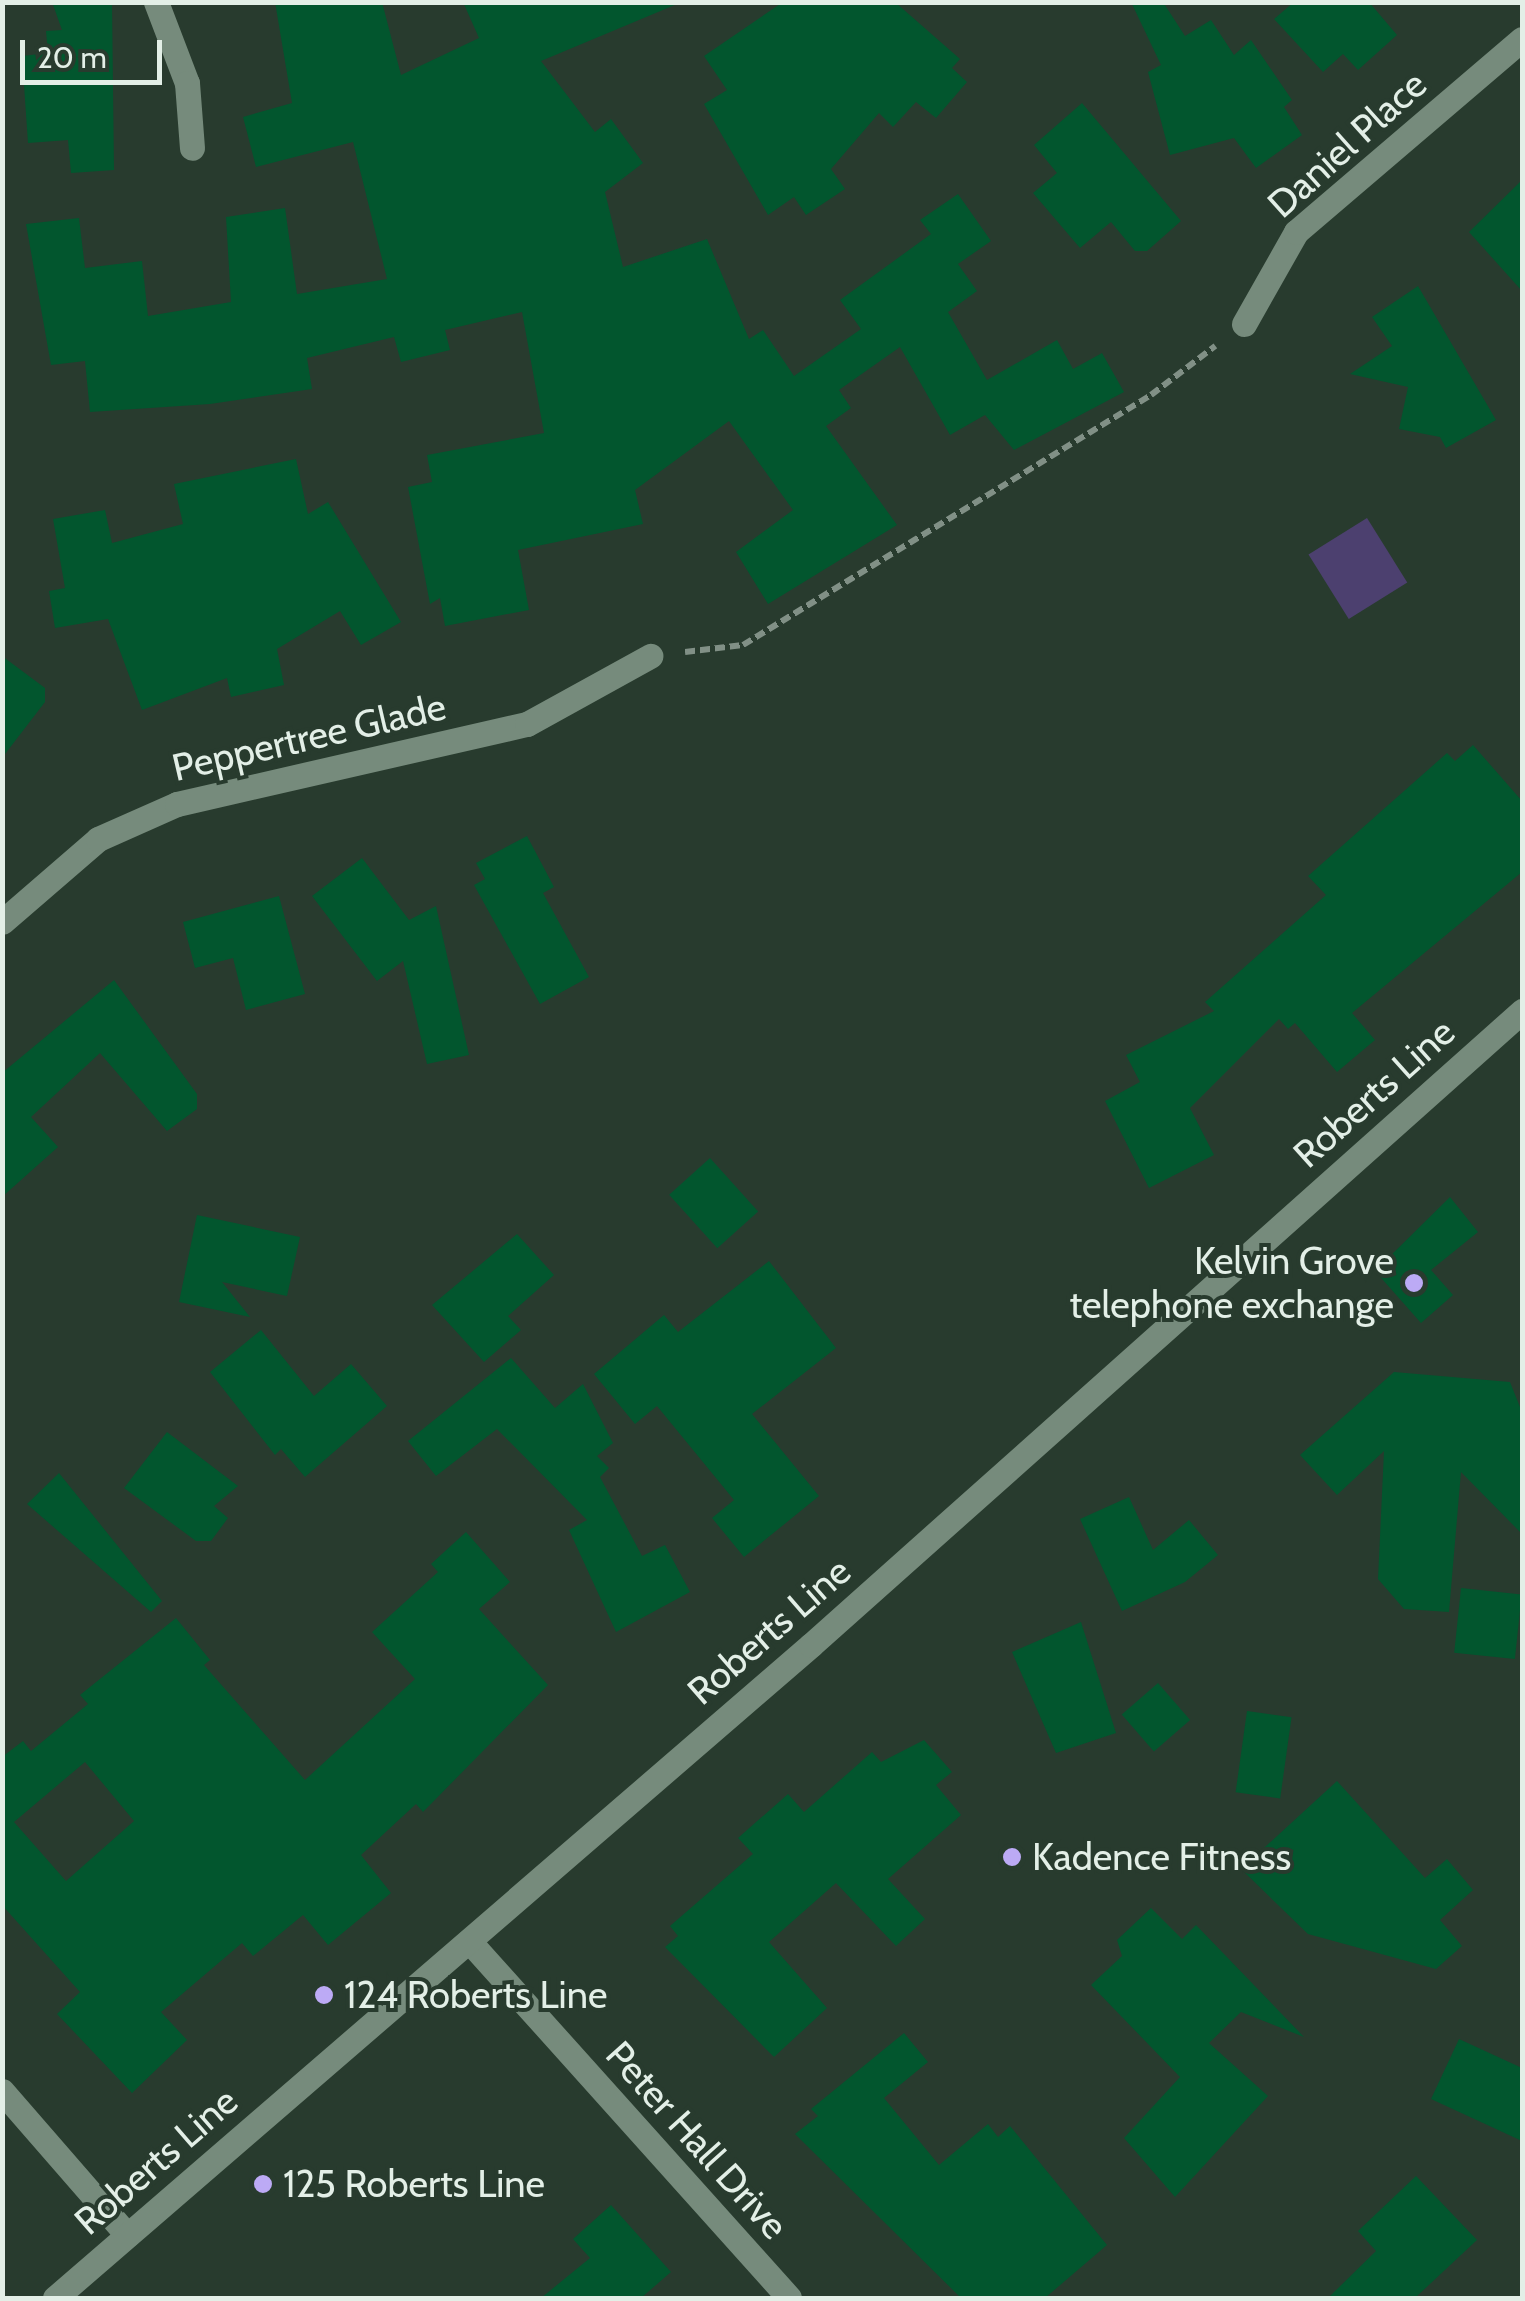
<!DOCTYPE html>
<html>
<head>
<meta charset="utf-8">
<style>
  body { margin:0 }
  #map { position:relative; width:1525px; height:2301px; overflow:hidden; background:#283b2e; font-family:Cabin,sans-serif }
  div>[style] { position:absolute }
  .green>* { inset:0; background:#4c406f; transform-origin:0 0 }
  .building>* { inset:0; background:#02562e; transform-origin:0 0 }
  .path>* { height:6px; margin-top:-3px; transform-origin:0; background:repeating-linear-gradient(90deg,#819086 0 10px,transparent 0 15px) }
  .street>* { height:25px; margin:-12.5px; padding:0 12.5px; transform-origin:12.5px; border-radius:12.5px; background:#768b7c }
  .secondary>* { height:25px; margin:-12.5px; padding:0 12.5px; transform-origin:12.5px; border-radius:12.5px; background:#768b7c }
  .dots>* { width:28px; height:28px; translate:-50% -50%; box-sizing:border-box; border:5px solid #283b2e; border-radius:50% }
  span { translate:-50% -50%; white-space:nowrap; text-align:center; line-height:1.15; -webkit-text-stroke:8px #283b2e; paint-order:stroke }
  .street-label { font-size:38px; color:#e3efe7 }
  .poi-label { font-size:38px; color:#e3efe7 }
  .right { translate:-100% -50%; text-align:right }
  .left { translate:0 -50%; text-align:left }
  .frame { position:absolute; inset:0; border:5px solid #e3efe7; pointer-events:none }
  .scale { position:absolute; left:20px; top:40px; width:142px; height:45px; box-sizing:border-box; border:5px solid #e3efe7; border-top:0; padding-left:12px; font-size:30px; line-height:35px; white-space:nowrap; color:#e3efe7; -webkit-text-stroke:8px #283b2e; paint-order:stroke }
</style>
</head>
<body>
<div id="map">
  <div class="green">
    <div style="left:1367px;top:518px;width:76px;height:69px;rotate:58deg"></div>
  </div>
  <div class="building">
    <div style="clip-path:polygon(52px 2px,112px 2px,114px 170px,71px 173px,68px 140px,28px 143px,22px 56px,48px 53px,46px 31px,62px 30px)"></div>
    <div style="clip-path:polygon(275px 2px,382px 2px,401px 75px,479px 38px,463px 2px,682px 2px,541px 61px,595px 132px,611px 119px,643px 163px,605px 192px,623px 267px,707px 239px,749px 339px,763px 330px,794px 376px,861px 329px,840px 300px,931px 234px,920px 220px,958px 194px,991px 241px,958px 264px,977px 291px,948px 312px,987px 380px,1057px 340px,1073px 369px,1102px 353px,1124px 392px,1014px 450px,985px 415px,950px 435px,900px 347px,839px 390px,851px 408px,826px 426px,897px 525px,768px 604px,736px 552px,793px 510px,729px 421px,635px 490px,643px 524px,518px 550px,529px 610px,445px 626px,440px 598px,430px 604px,408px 487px,432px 482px,427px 455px,544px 433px,522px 312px,445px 330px,450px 350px,401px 362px,394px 337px,307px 358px,312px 389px,210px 404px,90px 412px,85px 361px,51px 365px,26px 224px,79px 218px,85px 268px,142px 261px,148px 316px,231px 302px,226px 217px,285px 208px,297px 294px,387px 279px,353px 142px,256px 167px,243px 117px,292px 103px)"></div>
    <div style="clip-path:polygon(783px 2px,895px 2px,960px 59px,952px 68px,967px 82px,936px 118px,916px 102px,893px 127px,879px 113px,831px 169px,845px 189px,806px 215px,794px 197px,768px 215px,704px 104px,727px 90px,704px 56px)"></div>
    <div style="clip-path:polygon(1131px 2px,1163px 2px,1185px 36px,1211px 20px,1234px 55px,1251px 40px,1292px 100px,1284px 107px,1302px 135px,1256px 168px,1234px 138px,1170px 155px,1148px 72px,1161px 65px)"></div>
    <div style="clip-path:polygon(1294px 2px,1369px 2px,1397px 35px,1358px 70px,1343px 54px,1323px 72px,1274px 19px)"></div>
    <div style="clip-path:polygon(1082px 103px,1181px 221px,1147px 251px,1135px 251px,1111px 222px,1080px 248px,1033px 193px,1057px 173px,1034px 145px)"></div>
    <div style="clip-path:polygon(1522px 180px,1522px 291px,1469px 232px)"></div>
    <div style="clip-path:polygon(1418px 286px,1496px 420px,1446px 448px,1440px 437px,1399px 429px,1408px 387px,1350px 374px,1392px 346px,1372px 317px)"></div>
    <div style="clip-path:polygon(296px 459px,308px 514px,328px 502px,401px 622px,361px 645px,340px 611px,277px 649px,284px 685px,231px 697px,227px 678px,142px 710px,108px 619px,55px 628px,49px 591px,65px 588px,53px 519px,105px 510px,112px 543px,183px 524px,174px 484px)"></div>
    <div style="clip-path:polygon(2px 656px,45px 688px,45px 702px,2px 758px)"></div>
    <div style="clip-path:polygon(1473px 745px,1522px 801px,1522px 872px,1352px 1013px,1375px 1040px,1337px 1072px,1295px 1023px,1288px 1029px,1279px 1019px,1190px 1108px,1214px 1155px,1149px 1188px,1105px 1101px,1140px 1082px,1126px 1055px,1214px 1011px,1205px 1002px,1326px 895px,1308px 876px,1447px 753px,1455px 761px)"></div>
    <div style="clip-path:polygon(527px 836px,554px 887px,543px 893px,589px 977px,540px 1004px,474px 885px,485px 879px,476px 863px)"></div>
    <div style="clip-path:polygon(362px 858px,409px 920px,436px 906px,469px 1055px,427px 1064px,403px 961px,377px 981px,312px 896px)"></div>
    <div style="clip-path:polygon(279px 896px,305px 994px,246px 1010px,233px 958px,195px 968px,183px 922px)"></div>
    <div style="clip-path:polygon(114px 980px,197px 1094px,197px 1109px,167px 1131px,100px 1053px,31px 1117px,58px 1147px,2px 1197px,2px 1073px)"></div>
    <div style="left:710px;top:1158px;width:72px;height:55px;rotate:48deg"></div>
    <div style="clip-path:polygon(1450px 1197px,1478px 1232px,1431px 1270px,1453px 1295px,1421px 1323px,1375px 1271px)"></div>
    <div style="clip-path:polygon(197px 1215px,300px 1237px,287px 1296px,222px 1282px,250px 1317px,179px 1302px)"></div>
    <div style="clip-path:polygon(517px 1234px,554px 1275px,508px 1316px,521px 1330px,484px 1362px,432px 1305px)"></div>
    <div style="clip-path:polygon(769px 1261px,836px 1348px,752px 1414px,819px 1496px,744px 1557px,712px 1518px,734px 1500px,657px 1406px,635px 1424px,594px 1374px,664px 1315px,678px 1332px)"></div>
    <div style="clip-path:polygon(261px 1330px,314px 1396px,351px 1364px,387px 1406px,305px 1477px,281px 1449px,275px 1455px,210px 1372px)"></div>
    <div style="clip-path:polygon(511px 1358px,555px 1408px,583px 1384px,613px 1443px,597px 1456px,609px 1468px,600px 1477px,642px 1556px,665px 1545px,690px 1592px,616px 1632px,569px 1530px,587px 1520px,497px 1429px,436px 1476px,408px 1441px)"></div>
    <div style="clip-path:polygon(1394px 1372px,1510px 1382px,1522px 1412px,1522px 1534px,1461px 1472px,1449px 1612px,1404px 1609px,1378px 1579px,1384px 1451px,1337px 1495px,1300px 1455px)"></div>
    <div style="clip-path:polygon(167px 1432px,238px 1486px,214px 1506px,228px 1518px,211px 1541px,196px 1541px,124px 1488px)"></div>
    <div style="clip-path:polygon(59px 1473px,162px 1601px,151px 1612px,27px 1504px)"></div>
    <div style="clip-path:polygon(1129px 1497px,1153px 1550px,1189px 1520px,1218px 1555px,1185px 1582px,1122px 1611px,1080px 1519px)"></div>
    <div style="clip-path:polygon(evenodd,466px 1532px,510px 1582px,479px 1609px,548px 1685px,423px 1812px,416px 1804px,361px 1855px,391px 1893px,328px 1945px,303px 1915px,253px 1956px,242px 1943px,161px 2012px,187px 2040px,132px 2093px,57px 2014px,80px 1992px,2px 1905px,2px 1757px,23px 1741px,31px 1751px,88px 1704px,80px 1695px,176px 1618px,210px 1660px,204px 1665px,305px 1780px,415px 1679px,372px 1632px,438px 1572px,431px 1564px,466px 1532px,85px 1762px,134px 1821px,66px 1881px,14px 1822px,85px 1762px)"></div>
    <div style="left:1461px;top:1588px;width:61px;height:65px;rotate:6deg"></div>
    <div style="clip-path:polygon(1081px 1622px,1116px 1733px,1056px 1753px,1012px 1652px)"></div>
    <div style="left:1158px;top:1683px;width:49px;height:48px;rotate:49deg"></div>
    <div style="left:1247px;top:1711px;width:45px;height:82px;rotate:8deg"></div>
    <div style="clip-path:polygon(924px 1740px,952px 1772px,936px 1785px,961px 1815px,888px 1879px,925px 1919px,896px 1946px,836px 1883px,769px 1942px,827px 2008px,774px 2057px,665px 1947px,678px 1936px,670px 1926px,753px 1854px,738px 1838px,788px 1794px,804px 1812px,872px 1752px,881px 1762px)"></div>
    <div style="clip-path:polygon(1337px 1781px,1425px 1878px,1447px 1859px,1473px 1890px,1440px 1920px,1462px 1946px,1436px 1969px,1308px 1934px,1241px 1869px)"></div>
    <div style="clip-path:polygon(1151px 1908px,1182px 1939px,1196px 1925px,1304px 2037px,1241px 2012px,1209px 2043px,1268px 2096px,1175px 2197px,1124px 2138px,1180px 2077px,1091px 1985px,1122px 1956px,1117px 1940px)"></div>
    <div style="clip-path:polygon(904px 2033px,928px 2062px,884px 2098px,939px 2165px,988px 2124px,998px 2137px,1010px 2126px,1107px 2245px,1045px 2298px,961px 2298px,795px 2134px,818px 2116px,811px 2109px)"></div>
    <div style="clip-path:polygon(1459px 2039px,1522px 2068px,1522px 2141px,1431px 2099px)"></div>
    <div style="clip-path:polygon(1416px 2176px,1477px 2240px,1415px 2298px,1328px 2298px,1376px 2251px,1358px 2231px)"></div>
    <div style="clip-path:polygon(611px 2205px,671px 2272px,641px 2298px,541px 2298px,590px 2258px,573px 2239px)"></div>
  </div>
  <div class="path">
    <div style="left:685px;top:652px;width:58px;rotate:-6.9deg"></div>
    <div style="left:743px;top:645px;width:479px;rotate:-31.5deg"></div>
    <div style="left:1151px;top:395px;width:81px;rotate:-37.4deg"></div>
  </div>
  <div class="street">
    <div style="left:156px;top:2px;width:87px;rotate:69.1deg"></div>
    <div style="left:187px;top:83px;width:65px;rotate:85.6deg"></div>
    <div style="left:1244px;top:324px;width:106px;rotate:-60.5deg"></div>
    <div style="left:1296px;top:232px;width:297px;rotate:-40.5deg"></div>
    <div style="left:2px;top:922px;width:127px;rotate:-40.8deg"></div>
    <div style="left:98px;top:839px;width:86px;rotate:-23.9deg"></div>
    <div style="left:177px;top:804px;width:359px;rotate:-12.9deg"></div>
    <div style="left:527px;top:724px;width:141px;rotate:-28.9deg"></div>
    <div style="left:469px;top:1941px;width:479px;rotate:48.1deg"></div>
    <div style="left:2px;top:2091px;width:191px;rotate:49deg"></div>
  </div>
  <div class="secondary">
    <div style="left:55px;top:2298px;width:999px;rotate:-40.82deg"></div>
    <div style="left:811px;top:1645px;width:953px;rotate:-41.72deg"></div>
  </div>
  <div class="dots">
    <div style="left:1414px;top:1283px;background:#bcaaf5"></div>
    <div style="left:1012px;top:1857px;background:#bcaaf5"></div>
    <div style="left:324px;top:1995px;background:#bcaaf5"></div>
    <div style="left:263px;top:2184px;background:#bcaaf5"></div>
  </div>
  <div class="street-label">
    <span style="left:1347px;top:144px;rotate:-42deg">Daniel Place</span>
    <span style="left:309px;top:737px;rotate:-13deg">Peppertree Glade</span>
    <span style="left:1374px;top:1093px;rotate:-42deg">Roberts Line</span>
    <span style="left:769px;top:1631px;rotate:-41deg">Roberts Line</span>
    <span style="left:697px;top:2140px;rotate:48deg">Peter Hall Drive</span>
    <span style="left:156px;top:2161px;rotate:-41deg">Roberts Line</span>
  </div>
  <div class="poi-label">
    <span class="right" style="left:1394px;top:1283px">Kelvin Grove<br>telephone exchange</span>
    <span class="left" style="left:1032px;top:1857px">Kadence Fitness</span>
    <span class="left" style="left:344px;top:1995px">124 Roberts Line</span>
    <span class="left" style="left:283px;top:2184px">125 Roberts Line</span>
  </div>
  <div class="frame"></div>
  <div class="scale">20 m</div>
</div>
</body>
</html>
